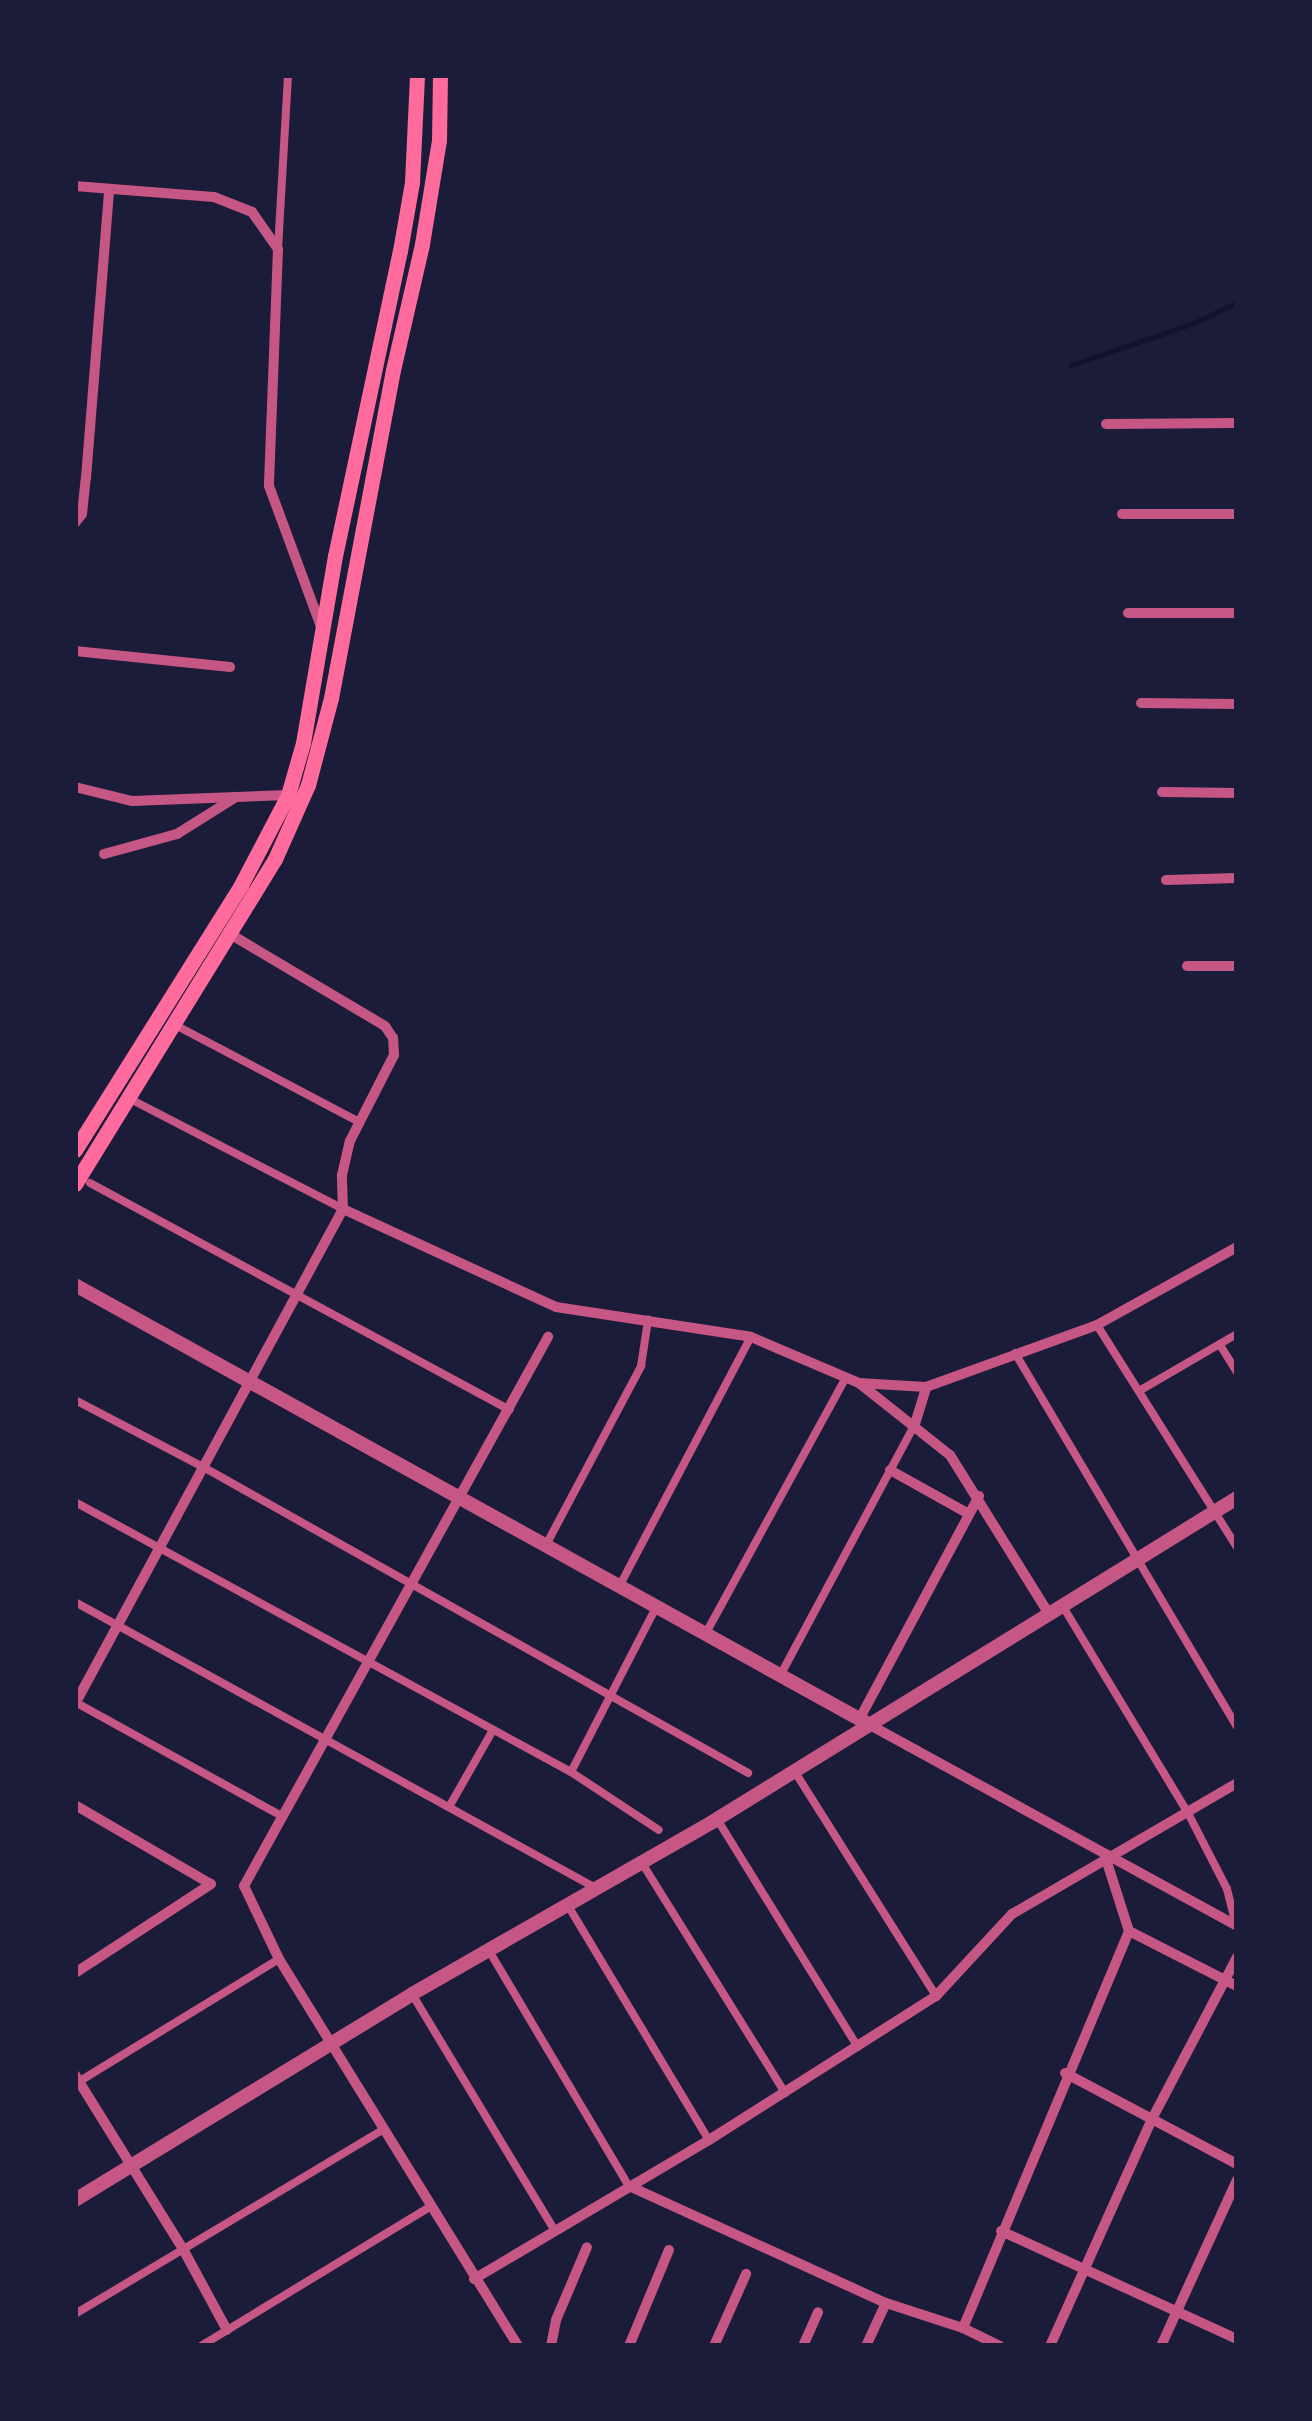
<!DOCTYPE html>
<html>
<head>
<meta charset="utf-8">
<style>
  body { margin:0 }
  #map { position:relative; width:1312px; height:2421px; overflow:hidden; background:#1b1b3a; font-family:Merriweather,serif }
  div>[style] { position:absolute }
  .stream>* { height:5px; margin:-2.5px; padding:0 2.5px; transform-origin:2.5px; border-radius:2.5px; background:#12122b }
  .pedestrian>* { height:8px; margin:-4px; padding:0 4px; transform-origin:4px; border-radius:4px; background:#c65784 }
  .minor>* { height:10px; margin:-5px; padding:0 5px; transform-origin:5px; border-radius:5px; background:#c65784 }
  .tertiary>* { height:14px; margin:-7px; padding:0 7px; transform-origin:7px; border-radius:7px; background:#c65784 }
  .secondary>* { height:15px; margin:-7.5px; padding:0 7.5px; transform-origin:7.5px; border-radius:7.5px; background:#ff6b9d }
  span { translate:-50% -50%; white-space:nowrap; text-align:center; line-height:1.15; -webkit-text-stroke:8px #1b1b3a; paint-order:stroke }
  .frame { position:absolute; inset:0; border:78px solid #1b1b3a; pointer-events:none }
</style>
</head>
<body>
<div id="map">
  <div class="stream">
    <div style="left:1071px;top:365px;width:130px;rotate:-18.9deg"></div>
    <div style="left:1194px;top:323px;width:48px;rotate:-26deg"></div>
  </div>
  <div class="pedestrian">
    <div style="left:278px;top:249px;width:174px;rotate:-86.7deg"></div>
    <div style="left:179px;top:1027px;width:204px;rotate:27.8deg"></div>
    <div style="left:136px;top:1102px;width:233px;rotate:27.3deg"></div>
    <div style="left:90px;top:1183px;width:477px;rotate:28.4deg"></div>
    <div style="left:1097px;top:1325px;width:262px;rotate:57.8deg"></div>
    <div style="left:1220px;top:1345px;width:32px;rotate:58deg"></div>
    <div style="left:1015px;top:1353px;width:435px;rotate:59.3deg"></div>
    <div style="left:1139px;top:1391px;width:113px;rotate:-30.2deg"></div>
    <div style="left:75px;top:1400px;width:147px;rotate:27.6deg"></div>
    <div style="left:205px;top:1468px;width:623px;rotate:29.32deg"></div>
    <div style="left:75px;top:1502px;width:565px;rotate:28.56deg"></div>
    <div style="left:571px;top:1772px;width:105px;rotate:33.4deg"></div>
    <div style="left:546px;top:1545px;width:203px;rotate:-62deg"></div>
    <div style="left:641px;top:1366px;width:47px;rotate:-81.3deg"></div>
    <div style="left:620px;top:1585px;width:280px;rotate:-62.2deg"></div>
    <div style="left:75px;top:1602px;width:592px;rotate:28.77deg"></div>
    <div style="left:1062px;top:1605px;width:243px;rotate:58.8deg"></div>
    <div style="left:1188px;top:1813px;width:85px;rotate:62.8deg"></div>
    <div style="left:1227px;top:1889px;width:37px;rotate:76deg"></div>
    <div style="left:706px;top:1633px;width:292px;rotate:-61.3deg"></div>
    <div style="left:781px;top:1674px;width:284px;rotate:-61.8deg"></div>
    <div style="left:75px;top:1702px;width:234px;rotate:28.9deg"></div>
    <div style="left:571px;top:1772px;width:186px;rotate:-62.7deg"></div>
    <div style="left:795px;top:1772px;width:265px;rotate:57.8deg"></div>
    <div style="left:449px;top:1807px;width:89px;rotate:-60.3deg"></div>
    <div style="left:717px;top:1819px;width:268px;rotate:58.3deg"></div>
    <div style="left:642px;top:1863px;width:271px;rotate:58.1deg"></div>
    <div style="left:567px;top:1904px;width:275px;rotate:59deg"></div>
    <div style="left:488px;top:1949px;width:276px;rotate:59.3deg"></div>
    <div style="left:412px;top:1994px;width:277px;rotate:58.9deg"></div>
    <div style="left:75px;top:2084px;width:239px;rotate:-31.5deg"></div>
    <div style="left:75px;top:2314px;width:360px;rotate:-30.9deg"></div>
    <div style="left:201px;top:2346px;width:269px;rotate:-31.3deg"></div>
  </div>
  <div class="minor">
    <div style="left:75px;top:186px;width:139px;rotate:4.5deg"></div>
    <div style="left:214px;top:197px;width:41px;rotate:21.5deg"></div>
    <div style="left:252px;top:212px;width:45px;rotate:54.9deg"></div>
    <div style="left:278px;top:249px;width:237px;rotate:92.2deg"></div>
    <div style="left:269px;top:486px;width:156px;rotate:69.7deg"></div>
    <div style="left:1106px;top:424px;width:131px;rotate:-0.4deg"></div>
    <div style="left:1122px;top:514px;width:115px"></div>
    <div style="left:75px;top:523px;width:11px;rotate:-52deg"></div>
    <div style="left:82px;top:514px;width:36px;rotate:-84deg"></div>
    <div style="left:86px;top:478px;width:289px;rotate:-85.4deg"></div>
    <div style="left:1128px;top:613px;width:109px"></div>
    <div style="left:75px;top:651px;width:156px;rotate:5.9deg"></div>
    <div style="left:1141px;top:703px;width:96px;rotate:0.6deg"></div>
    <div style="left:75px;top:787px;width:59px;rotate:13.8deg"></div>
    <div style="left:132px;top:801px;width:156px;rotate:-2.2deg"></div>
    <div style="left:1162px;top:792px;width:75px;rotate:0.8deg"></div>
    <div style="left:104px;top:854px;width:76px;rotate:-15.3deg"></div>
    <div style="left:177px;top:834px;width:70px;rotate:-32.1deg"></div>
    <div style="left:1166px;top:880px;width:71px;rotate:-1.6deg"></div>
    <div style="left:1187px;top:966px;width:50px"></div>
    <div style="left:343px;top:1209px;width:234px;rotate:24.7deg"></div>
    <div style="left:556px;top:1307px;width:197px;rotate:8.7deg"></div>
    <div style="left:751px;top:1337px;width:117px;rotate:23.1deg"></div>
    <div style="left:859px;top:1383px;width:116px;rotate:38.4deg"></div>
    <div style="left:950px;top:1455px;width:187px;rotate:58.1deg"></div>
    <div style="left:859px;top:1383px;width:67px;rotate:3.4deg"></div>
    <div style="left:926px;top:1387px;width:182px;rotate:-19.9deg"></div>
    <div style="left:1097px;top:1325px;width:160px;rotate:-29.1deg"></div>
    <div style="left:915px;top:1424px;width:39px;rotate:-73deg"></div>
    <div style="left:890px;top:1470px;width:90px;rotate:29.1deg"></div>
    <div style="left:75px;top:1704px;width:563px;rotate:-61.57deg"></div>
    <div style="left:343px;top:1209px;width:34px;rotate:-92deg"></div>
    <div style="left:342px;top:1175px;width:35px;rotate:-77deg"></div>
    <div style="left:350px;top:1141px;width:97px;rotate:-62.9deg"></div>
    <div style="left:394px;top:1055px;width:17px;rotate:-93deg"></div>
    <div style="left:393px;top:1038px;width:14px;rotate:-124deg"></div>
    <div style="left:385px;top:1026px;width:180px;rotate:-149.3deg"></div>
    <div style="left:860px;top:1718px;width:252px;rotate:-61.8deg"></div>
    <div style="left:870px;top:1725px;width:418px;rotate:28.7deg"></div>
    <div style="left:75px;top:1805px;width:157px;rotate:30.2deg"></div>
    <div style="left:211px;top:1884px;width:163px;rotate:146.8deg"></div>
    <div style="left:1105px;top:1856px;width:79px;rotate:72.3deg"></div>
    <div style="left:1129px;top:1931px;width:121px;rotate:27deg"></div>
    <div style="left:1065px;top:2073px;width:195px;rotate:27.9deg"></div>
    <div style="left:75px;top:2075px;width:205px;rotate:58.2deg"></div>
    <div style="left:183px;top:2249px;width:92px;rotate:61.5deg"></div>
    <div style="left:629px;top:2186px;width:282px;rotate:24.5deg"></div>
    <div style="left:886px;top:2303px;width:81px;rotate:18deg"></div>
    <div style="left:963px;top:2328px;width:41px;rotate:25.9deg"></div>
    <div style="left:1001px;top:2231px;width:260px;rotate:24.6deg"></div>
    <div style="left:474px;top:2279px;width:273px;rotate:-30.6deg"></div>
    <div style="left:709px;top:2140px;width:269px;rotate:-32.4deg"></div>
    <div style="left:936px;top:1996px;width:112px;rotate:-47.2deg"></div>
    <div style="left:1012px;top:1914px;width:260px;rotate:-30.2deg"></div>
    <div style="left:963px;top:2328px;width:430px;rotate:-67.3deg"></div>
    <div style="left:518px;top:2346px;width:455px;rotate:-121.7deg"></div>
    <div style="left:279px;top:1959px;width:81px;rotate:-115.6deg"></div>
    <div style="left:244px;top:1886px;width:628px;rotate:-61.03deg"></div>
    <div style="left:551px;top:2346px;width:26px;rotate:-79deg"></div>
    <div style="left:556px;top:2320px;width:79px;rotate:-67deg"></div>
    <div style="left:629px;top:2346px;width:104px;rotate:-67.4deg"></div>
    <div style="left:714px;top:2346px;width:79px;rotate:-66deg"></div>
    <div style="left:803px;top:2346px;width:37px;rotate:-66deg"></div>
    <div style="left:866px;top:2346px;width:47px;rotate:-65.1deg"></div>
    <div style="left:1050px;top:2346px;width:249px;rotate:-65.8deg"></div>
    <div style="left:1152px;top:2119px;width:183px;rotate:-62.3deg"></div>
    <div style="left:1161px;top:2346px;width:183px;rotate:-65.4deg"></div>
  </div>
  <div class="tertiary">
    <div style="left:75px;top:1285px;width:909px;rotate:28.96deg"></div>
    <div style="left:75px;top:2200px;width:395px;rotate:-31.4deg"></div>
    <div style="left:412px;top:1994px;width:352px;rotate:-29.8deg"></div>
    <div style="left:717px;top:1819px;width:611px;rotate:-31.69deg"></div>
  </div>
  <div class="secondary">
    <div style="left:75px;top:1150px;width:313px;rotate:-57.9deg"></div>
    <div style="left:241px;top:885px;width:102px;rotate:-62.4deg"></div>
    <div style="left:288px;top:795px;width:54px;rotate:-73.9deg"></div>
    <div style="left:303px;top:743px;width:190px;rotate:-80.3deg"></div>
    <div style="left:335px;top:556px;width:312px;rotate:-78deg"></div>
    <div style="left:400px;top:251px;width:70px;rotate:-80.1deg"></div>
    <div style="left:412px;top:182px;width:107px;rotate:-87.3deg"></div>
    <div style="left:75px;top:1184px;width:382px;rotate:-58.4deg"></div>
    <div style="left:275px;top:859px;width:81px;rotate:-66deg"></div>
    <div style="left:308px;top:785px;width:90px;rotate:-75.2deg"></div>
    <div style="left:331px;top:698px;width:334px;rotate:-79.3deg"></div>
    <div style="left:393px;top:370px;width:129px;rotate:-77deg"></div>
    <div style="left:422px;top:244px;width:105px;rotate:-80.7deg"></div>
    <div style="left:439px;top:140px;width:65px;rotate:-89.1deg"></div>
  </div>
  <div class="frame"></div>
</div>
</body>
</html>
